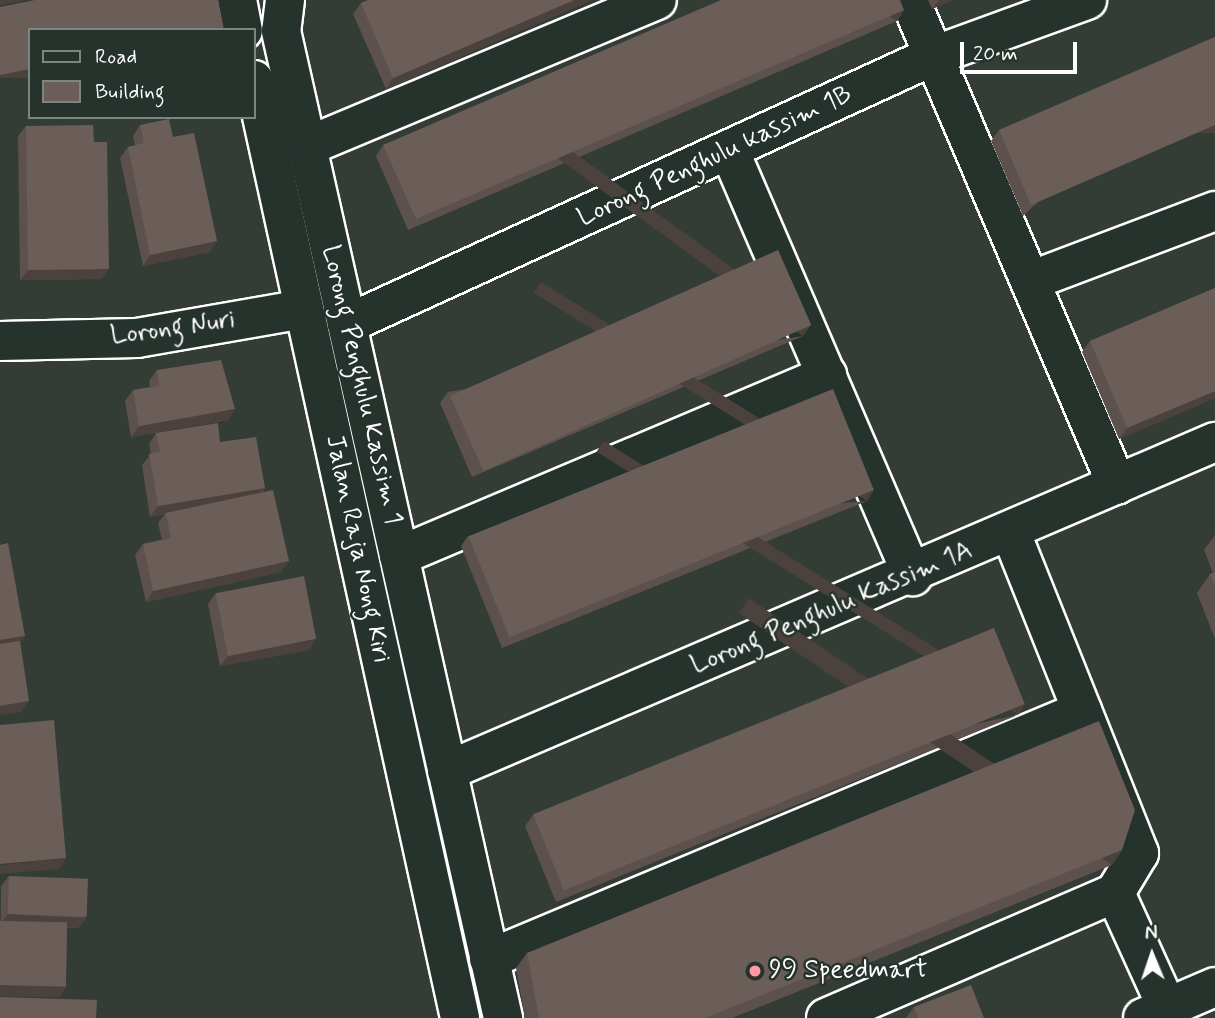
<!DOCTYPE html>
<html>
<head>
<meta charset="utf-8">
<style>
  body { margin:0 }
  #map { position:relative; width:1215px; height:1018px; overflow:hidden; background:#343c36; font-family:Mynerve,sans-serif }
  div>[style] { position:absolute }
  .roads { filter:drop-shadow(2px 0 #fff) drop-shadow(-2px 0 #fff) drop-shadow(0 2px #fff) drop-shadow(0 -2px #fff) }
  .minor>* { height:38px; margin:-19px; padding:0 19px; transform-origin:19px; border-radius:19px; background:#26332d }
  .major>* { height:38px; margin:-19px; padding:0 19px; transform-origin:19px; border-radius:19px; background:#26332d }
  .wall>* { inset:0; background:#5c514d }
  .shaded-wall>* { inset:0; background:#4b423e; transform-origin:0 0 }
  .building>* { inset:0; background:#6b5e59; transform-origin:0 0 }
  .dots>* { width:19px; height:19px; translate:-50% -50%; box-sizing:border-box; border:4px solid #26332d; border-radius:50% }
  span { translate:-50% -50%; white-space:nowrap; text-align:center; line-height:1.15; -webkit-text-stroke:5px #26332d; paint-order:stroke }
  .street-label { font-size:26px; color:#fff }
  .poi-label { font-size:26px; color:#fff }
  .left { translate:0 -50%; text-align:left }
  .legend { position:absolute; left:28px; top:28px; width:228px; height:91px; box-sizing:border-box; background:#26332d; border:2px solid #7d8581; margin:0; padding:9px 12px; list-style:none; font-size:21px; color:#fff }
  .legend li { display:flex; align-items:center; gap:14px; height:35px }
  .legend b { width:35px; border:2px solid #7d8581 }
  .north { position:absolute; left:1117px; top:920px; width:70px; height:70px; -webkit-text-stroke:5px #26332d; paint-order:stroke; rotate:358deg; font-size:19px; font-weight:700; line-height:28px; text-align:center; color:#fff }
  .north::after { content:''; display:block; margin:auto; width:24px; height:32px; background:#fff; clip-path:polygon(50% 0,100% 100%,50% 72%,0 100%) }
  .scale { position:absolute; left:960px; top:42px; width:117px; height:32px; box-sizing:border-box; border:4px solid #fff; border-top:0; padding-left:9px; font-size:21px; line-height:24px; white-space:nowrap; color:#fff; -webkit-text-stroke:5px #26332d; paint-order:stroke }
</style>
</head>
<body>
<div id="map">
  <div class="roads">
    <div class="minor">
      <div style="left:237px;top:0;width:31px;rotate:79deg"></div>
      <div style="left:285px;top:0;width:31px;rotate:97deg"></div>
      <div style="left:281px;top:31px;width:1012px;rotate:77.32deg"></div>
      <div style="left:910px;top:0;width:527px;rotate:66.89deg"></div>
      <div style="left:254px;top:80px;width:960px;rotate:77.61deg"></div>
      <div style="left:308px;top:146px;width:378px;rotate:-22.7deg"></div>
      <div style="left:730px;top:152px;width:462px;rotate:66.7deg"></div>
      <div style="left:1030px;top:281px;width:198px;rotate:-20.7deg"></div>
      <div style="left:347px;top:324px;width:644px;rotate:-24.58deg"></div>
      <div style="left:933px;top:56px;width:164px;rotate:-20deg"></div>
      <div style="left:0;top:341px;width:137px;rotate:-1.3deg"></div>
      <div style="left:137px;top:338px;width:169px;rotate:-9.9deg"></div>
      <div style="left:1011px;top:533px;width:345px;rotate:68.2deg"></div>
      <div style="left:1139px;top:853px;width:47px;rotate:121deg"></div>
      <div style="left:399px;top:556px;width:465px;rotate:-22.9deg"></div>
      <div style="left:447px;top:771px;width:836px;rotate:-23.19deg"></div>
      <div style="left:1115px;top:893px;width:125px;rotate:65.5deg"></div>
      <div style="left:489px;top:959px;width:643px;rotate:-22.7deg"></div>
      <div style="left:826px;top:1018px;width:315px;rotate:-23.4deg"></div>
    </div>
    <div class="major">
      <div style="left:1143px;top:1018px;width:78px;rotate:-23.3deg"></div>
    </div>
  </div>
  <div class="wall">
    <div style="clip-path:polygon(368px 0,592px 0,386px 89px,353px 14px,361px 3px)"></div>
    <div style="clip-path:polygon(928px 0,953px 0,932px 9px)"></div>
    <div style="clip-path:polygon(904px 10px,897px 21px,408px 230px,376px 156px,383px 145px)"></div>
    <div style="clip-path:polygon(1215px 37px,1023px 216px,991px 141px,999px 130px)"></div>
    <div style="clip-path:polygon(140px 125px,173px 137px,210px 252px,143px 266px,120px 158px,128px 147px,135px 146px,133px 136px)"></div>
    <div style="clip-path:polygon(26px 126px,94px 142px,102px 279px,20px 280px,18px 136px)"></div>
    <div style="clip-path:polygon(1215px 288px,1215px 398px,1119px 439px,1082px 352px,1090px 341px)"></div>
    <div style="clip-path:polygon(803px 336px,472px 477px,440px 403px,448px 392px)"></div>
    <div style="clip-path:polygon(157px 370px,228px 420px,131px 437px,125px 401px,133px 390px,150px 387px,149px 381px)"></div>
    <div style="clip-path:polygon(156px 433px,220px 442px,265px 488px,263px 492px,281px 572px,146px 602px,135px 555px,143px 544px,162px 540px,158px 523px,165px 514px,150px 517px,142px 465px,151px 454px,149px 444px)"></div>
    <div style="clip-path:polygon(867px 501px,502px 648px,461px 546px,468px 536px)"></div>
    <div style="clip-path:polygon(1215px 535px,1215px 639px,1197px 593px,1210px 574px,1213px 573px,1204px 550px)"></div>
    <div style="clip-path:polygon(216px 593px,309px 650px,220px 666px,208px 604px)"></div>
    <div style="clip-path:polygon(1018px 715px,556px 902px,525px 826px,533px 815px)"></div>
    <div style="clip-path:polygon(1122px 850px,1112px 865px,732px 1018px,525px 1018px,516px 968px,527px 953px)"></div>
    <div style="clip-path:polygon(9px 876px,86px 918px,78px 928px,67px 928px,66px 987px,59px 997px,0 996px,1px 886px)"></div>
    <div style="clip-path:polygon(914px 1007px,984px 1018px,906px 1018px)"></div>
  </div>
  <div class="shaded-wall">
    <div style="clip-path:polygon(0 0,28px 0,0 5px)"></div>
    <div style="clip-path:polygon(574px 0,592px 0,386px 89px,393px 78px)"></div>
    <div style="clip-path:polygon(939px 0,953px 0,932px 9px)"></div>
    <div style="left:904px;top:10px;width:13px;height:531px;rotate:122deg"></div>
    <div style="left:30px;top:69px;width:9px;height:31px;rotate:90deg"></div>
    <div style="left:1215px;top:125px;width:8px;height:201px;rotate:90deg"></div>
    <div style="clip-path:polygon(217px 241px,210px 252px,143px 266px,150px 255px)"></div>
    <div style="clip-path:polygon(109px 269px,102px 279px,20px 280px,28px 270px)"></div>
    <div style="left:811px;top:325px;width:14px;height:361px;rotate:126deg"></div>
    <div style="clip-path:polygon(1215px 391px,1215px 398px,1119px 439px,1127px 428px)"></div>
    <div style="clip-path:polygon(235px 409px,228px 420px,131px 437px,139px 426px)"></div>
    <div style="clip-path:polygon(265px 488px,257px 499px,166px 513px,165px 514px,150px 517px,158px 506px)"></div>
    <div style="left:874px;top:490px;width:13px;height:393px;rotate:122deg"></div>
    <div style="clip-path:polygon(289px 561px,281px 572px,146px 602px,153px 591px)"></div>
    <div style="clip-path:polygon(25px 636px,18px 646px,0 650px,0 640px)"></div>
    <div style="clip-path:polygon(316px 639px,309px 650px,220px 666px,228px 656px)"></div>
    <div style="clip-path:polygon(29px 701px,22px 712px,0 715px,0 706px)"></div>
    <div style="left:1025px;top:704px;width:13px;height:497px;rotate:122deg"></div>
    <div style="left:1122px;top:850px;width:18px;height:450px;rotate:124deg"></div>
    <div style="clip-path:polygon(66px 858px,59px 869px,0 874px,0 865px)"></div>
    <div style="clip-path:polygon(8px 914px,86px 918px,78px 928px,0 925px)"></div>
    <div style="clip-path:polygon(0 985px,66px 987px,59px 997px,0 996px)"></div>
  </div>
  <div class="building">
    <div style="clip-path:polygon(35px 0,218px 0,224px 30px,30px 30px,30px 69px,0 75px,0 7px)"></div>
    <div style="clip-path:polygon(368px 0,574px 0,393px 78px,361px 3px)"></div>
    <div style="clip-path:polygon(721px 0,900px 0,904px 10px,416px 219px,383px 145px)"></div>
    <div style="clip-path:polygon(1215px 37px,1215px 125px,1031px 205px,999px 130px)"></div>
    <div style="clip-path:polygon(169px 119px,173px 137px,194px 133px,217px 241px,150px 255px,128px 147px,144px 143px,140px 125px)"></div>
    <div style="clip-path:polygon(93px 125px,94px 142px,107px 142px,109px 269px,28px 270px,26px 126px)"></div>
    <div style="left:778px;top:250px;width:82px;height:359px;rotate:66deg"></div>
    <div style="clip-path:polygon(1215px 288px,1215px 391px,1127px 428px,1090px 341px)"></div>
    <div style="clip-path:polygon(221px 360px,235px 409px,139px 426px,133px 390px,159px 386px,157px 370px)"></div>
    <div style="left:833px;top:389px;width:109px;height:393px;rotate:68deg"></div>
    <div style="clip-path:polygon(218px 423px,220px 442px,256px 437px,265px 488px,158px 506px,149px 454px,160px 452px,156px 433px)"></div>
    <div style="clip-path:polygon(273px 490px,289px 561px,153px 591px,143px 544px,171px 538px,166px 513px)"></div>
    <div style="clip-path:polygon(8px 543px,25px 636px,0 640px,0 545px)"></div>
    <div style="clip-path:polygon(1215px 572px,1215px 586px,1210px 574px)"></div>
    <div style="left:304px;top:576px;width:64px;height:90px;rotate:79deg"></div>
    <div style="left:994px;top:628px;width:82px;height:497px;rotate:68deg"></div>
    <div style="clip-path:polygon(20px 641px,29px 701px,0 706px,0 644px)"></div>
    <div style="clip-path:polygon(54px 720px,66px 858px,0 864px,0 725px)"></div>
    <div style="clip-path:polygon(1099px 721px,1135px 810px,1122px 850px,705px 1018px,539px 1018px,527px 953px)"></div>
    <div style="left:9px;top:876px;width:79px;height:38px;rotate:2deg"></div>
    <div style="left:0;top:921px;width:67px;height:64px;rotate:1deg"></div>
    <div style="clip-path:polygon(971px 985px,984px 1018px,918px 1018px,914px 1007px)"></div>
    <div style="clip-path:polygon(0 997px,97px 1000px,96px 1018px,0 1018px)"></div>
  </div>
  <div class="dots">
    <div style="left:755px;top:971px;background:#ff9aa2"></div>
  </div>
  <div class="street-label">
    <span style="left:715px;top:157px;rotate:-25deg">Lorong Penghulu kassim 1B</span>
    <span style="left:173px;top:329px;rotate:-8deg">Lorong Nuri</span>
    <span style="left:361px;top:385px;rotate:77deg">Lorong Penghulu Kassim 1</span>
    <span style="left:357px;top:549px;rotate:78deg">Jalan Raja Nong Kiri</span>
    <span style="left:832px;top:609px;rotate:-23deg">Lorong Penghulu Kassim 1A</span>
  </div>
  <div class="poi-label">
    <span class="left" style="left:769px;top:971px">99 Speedmart</span>
  </div>
  <ul class="legend">
  <li><b style="height:9px;background:#26332d"></b>Road</li>
  <li><b style="height:19px;background:#6b5e59"></b>Building</li>
  </ul>
  <div class="north">N</div>
  <div class="scale">20 m</div>
</div>
</body>
</html>
